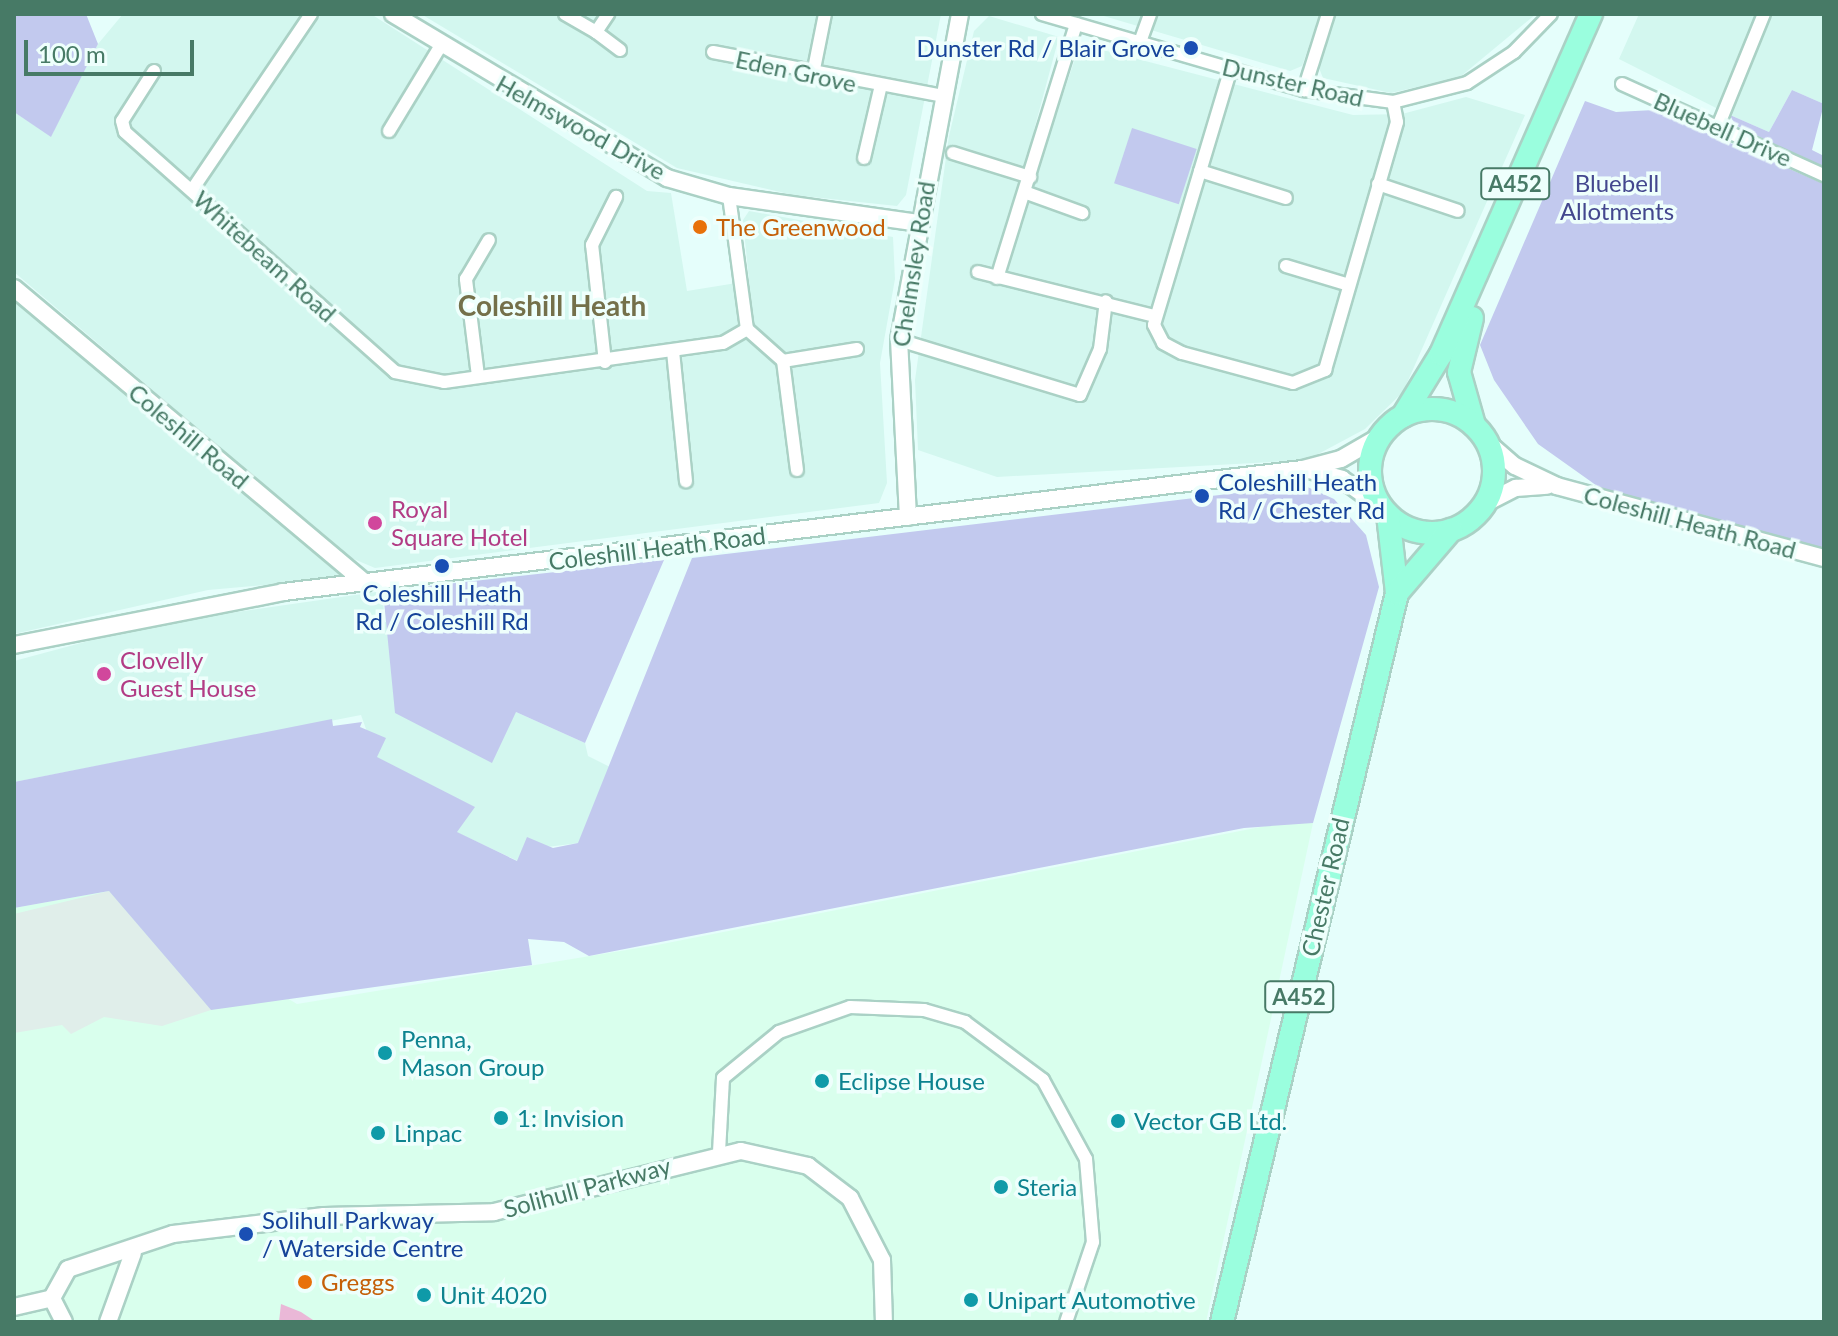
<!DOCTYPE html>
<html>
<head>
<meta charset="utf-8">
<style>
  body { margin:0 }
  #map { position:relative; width:1838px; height:1336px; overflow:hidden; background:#e5fefb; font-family:Lato,sans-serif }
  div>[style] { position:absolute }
  .residential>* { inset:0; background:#d3f7ef }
  .commercial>* { inset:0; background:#d9ffed }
  .industrial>* { inset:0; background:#e0eeea }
  .green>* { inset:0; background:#c2c9ee; transform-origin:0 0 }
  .water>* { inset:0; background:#eab8d7 }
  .roads { filter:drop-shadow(2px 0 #aad1c5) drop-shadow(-2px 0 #aad1c5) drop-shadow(0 2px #aad1c5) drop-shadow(0 -2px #aad1c5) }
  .minor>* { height:12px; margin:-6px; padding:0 6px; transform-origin:6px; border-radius:6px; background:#fff }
  .tertiary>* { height:16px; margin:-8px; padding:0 8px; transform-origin:8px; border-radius:8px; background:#fff }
  .trunk>* { height:22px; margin:-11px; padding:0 11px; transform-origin:11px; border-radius:11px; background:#9afede }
  .trunk>.ring { margin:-11px; padding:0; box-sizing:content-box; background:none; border:22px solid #9afede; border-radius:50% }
  .dots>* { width:22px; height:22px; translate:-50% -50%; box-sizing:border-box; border:4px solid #eefffc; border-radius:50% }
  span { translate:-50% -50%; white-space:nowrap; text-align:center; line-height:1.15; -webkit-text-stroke:7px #eefffc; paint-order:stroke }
  .shield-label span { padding:2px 6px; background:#eefffc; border:2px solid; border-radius:6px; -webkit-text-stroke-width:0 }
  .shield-label { font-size:22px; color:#477a66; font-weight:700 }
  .transit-label { font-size:24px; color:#164399 }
  .right { translate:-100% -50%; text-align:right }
  .left { translate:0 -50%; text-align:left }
  .street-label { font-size:24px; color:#477a66 }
  .park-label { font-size:24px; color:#43478e }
  .food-label { font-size:24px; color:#c56008 }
  .hotel-label { font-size:24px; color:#b23c85 }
  .culture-label { font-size:24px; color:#0d838f }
  .quarter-label { font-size:28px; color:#74704a; font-weight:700 }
  .frame { position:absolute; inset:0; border:16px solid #477a66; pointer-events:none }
  .scale { position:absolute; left:24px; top:40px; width:170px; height:36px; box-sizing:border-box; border:4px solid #477a66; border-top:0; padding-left:10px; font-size:24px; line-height:28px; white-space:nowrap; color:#477a66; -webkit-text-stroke:6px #eefffc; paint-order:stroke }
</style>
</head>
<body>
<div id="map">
  <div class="residential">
    <div style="clip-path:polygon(123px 14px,371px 14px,647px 191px,671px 193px,687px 291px,749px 281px,743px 220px,749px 211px,893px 237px,895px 279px,880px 363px,887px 483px,879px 503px,375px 568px,349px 557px,14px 272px,14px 112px,51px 136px,98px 44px)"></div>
    <div style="clip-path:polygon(421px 14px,941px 14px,906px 195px,897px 206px,793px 195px,677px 168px)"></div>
    <div style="clip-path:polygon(1097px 14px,1320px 14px,1302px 66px,1290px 71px)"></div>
    <div style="clip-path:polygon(1336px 14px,1536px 14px,1460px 77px,1391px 93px,1323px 78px,1319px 68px)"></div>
    <div style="clip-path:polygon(1639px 14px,1824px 14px,1824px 104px,1792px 90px,1769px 132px,1730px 115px,1619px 59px)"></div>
    <div style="clip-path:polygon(989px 16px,1059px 37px,1034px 130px,1049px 136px,1080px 44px,1353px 115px,1402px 114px,1466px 97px,1525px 115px,1403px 392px,1365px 429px,1307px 460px,997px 477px,918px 450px,915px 380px,949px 136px,974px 31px)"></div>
    <div style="clip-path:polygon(14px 293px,152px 415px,343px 578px,208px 590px,14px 634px)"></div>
    <div style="clip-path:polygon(383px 591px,384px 621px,516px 712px,585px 743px,588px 756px,610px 767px,579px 843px,523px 850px,518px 861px,456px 832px,474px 807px,376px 757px,361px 715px,14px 782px,14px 661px,152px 624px)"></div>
  </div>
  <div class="commercial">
    <div style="clip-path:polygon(1296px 820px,1313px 823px,1206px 1322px,14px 1322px,14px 908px,109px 891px,297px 1004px,657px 945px)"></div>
  </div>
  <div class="industrial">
    <div style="clip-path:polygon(109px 891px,211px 1010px,162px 1026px,104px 1017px,71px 1034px,62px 1025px,14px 1033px,14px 914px)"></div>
  </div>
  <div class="green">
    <div style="clip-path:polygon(14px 14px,86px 14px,98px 44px,51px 137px,14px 112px)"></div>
    <div style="clip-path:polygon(1792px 90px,1824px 104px,1812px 150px,1824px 156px,1824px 168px,1735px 125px,1730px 115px,1769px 132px)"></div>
    <div style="clip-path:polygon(1585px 101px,1616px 112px,1654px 110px,1824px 184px,1824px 548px,1600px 488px,1538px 444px,1494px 380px,1480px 345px)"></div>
    <div style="left:1132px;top:128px;width:68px;height:58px;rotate:18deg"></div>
    <div style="clip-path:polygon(1303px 485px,1334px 499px,1366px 535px,1379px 587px,1313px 823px,1244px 828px,589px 956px,564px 942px,528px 939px,532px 965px,211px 1010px,109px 891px,14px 908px,14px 782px,332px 719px,333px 726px,362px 722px,360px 727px,386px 738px,377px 757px,475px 807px,457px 832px,517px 861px,527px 837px,553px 848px,578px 843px,692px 558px)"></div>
    <div style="clip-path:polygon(664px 560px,585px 743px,516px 712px,492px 763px,395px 713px,383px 591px)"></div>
  </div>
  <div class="water">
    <div style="clip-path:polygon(281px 1304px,301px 1312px,316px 1322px,279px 1322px)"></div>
  </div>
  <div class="roads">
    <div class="minor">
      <div style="left:565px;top:14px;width:36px;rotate:30deg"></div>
      <div style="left:596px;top:32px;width:22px;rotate:-56deg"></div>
      <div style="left:1042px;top:14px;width:273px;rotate:16.2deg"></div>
      <div style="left:1304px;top:90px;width:90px;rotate:7.7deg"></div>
      <div style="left:1393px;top:102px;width:76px;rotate:-14.4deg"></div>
      <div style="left:1467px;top:83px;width:56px;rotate:-33.4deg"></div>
      <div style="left:1514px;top:52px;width:53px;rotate:-45.8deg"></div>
      <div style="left:596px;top:32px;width:30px;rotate:37deg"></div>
      <div style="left:1140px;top:42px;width:30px;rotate:-70deg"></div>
      <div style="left:713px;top:52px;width:234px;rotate:10.8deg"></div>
      <div style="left:1231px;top:68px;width:268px;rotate:106.7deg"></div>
      <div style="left:1154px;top:325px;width:20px;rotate:63deg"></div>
      <div style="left:1163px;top:343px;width:21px;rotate:28deg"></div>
      <div style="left:1182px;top:353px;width:115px;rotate:15.1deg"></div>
      <div style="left:1293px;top:383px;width:35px;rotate:-22deg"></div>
      <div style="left:1325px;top:370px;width:258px;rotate:-73.8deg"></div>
      <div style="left:1397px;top:122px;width:20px;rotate:-101deg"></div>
      <div style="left:154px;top:71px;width:59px;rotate:122.6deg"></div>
      <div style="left:122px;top:121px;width:11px;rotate:75deg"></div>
      <div style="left:125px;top:132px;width:361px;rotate:41.6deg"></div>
      <div style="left:395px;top:372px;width:50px;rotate:11.5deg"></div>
      <div style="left:444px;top:382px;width:282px;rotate:-8deg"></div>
      <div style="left:723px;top:343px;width:28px;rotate:-30deg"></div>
      <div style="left:747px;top:329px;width:48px;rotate:41.6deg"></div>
      <div style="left:783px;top:361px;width:75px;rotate:-9.2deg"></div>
      <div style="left:813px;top:74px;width:61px;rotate:-78.7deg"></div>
      <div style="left:1622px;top:84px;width:222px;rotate:24.3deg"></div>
      <div style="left:1304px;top:90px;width:80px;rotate:-72.5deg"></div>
      <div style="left:1719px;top:124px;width:119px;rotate:-67.8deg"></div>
      <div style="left:389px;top:131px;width:100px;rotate:-58.8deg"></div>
      <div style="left:953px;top:153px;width:81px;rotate:17.3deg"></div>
      <div style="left:864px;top:158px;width:71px;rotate:-76.9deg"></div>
      <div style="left:1200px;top:171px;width:90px;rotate:17.4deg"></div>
      <div style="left:1378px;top:184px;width:84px;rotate:18.6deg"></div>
      <div style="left:192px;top:190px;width:212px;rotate:-55.9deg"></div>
      <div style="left:1027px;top:193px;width:59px;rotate:20deg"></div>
      <div style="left:729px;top:196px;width:134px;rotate:82.3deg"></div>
      <div style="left:1286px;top:266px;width:66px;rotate:16.8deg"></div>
      <div style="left:978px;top:272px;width:181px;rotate:14deg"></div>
      <div style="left:997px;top:278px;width:266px;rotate:-72.7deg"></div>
      <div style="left:899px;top:340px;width:189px;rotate:16.9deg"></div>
      <div style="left:1080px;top:395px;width:50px;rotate:-66.5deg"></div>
      <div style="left:1100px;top:349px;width:48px;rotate:-82.9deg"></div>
      <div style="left:673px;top:351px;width:131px;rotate:84.3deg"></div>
      <div style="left:783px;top:361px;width:110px;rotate:82.7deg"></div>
      <div style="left:605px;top:362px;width:118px;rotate:-96.3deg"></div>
      <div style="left:592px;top:245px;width:54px;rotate:-63.4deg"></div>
      <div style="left:478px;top:376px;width:98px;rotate:-97.1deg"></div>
      <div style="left:466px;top:279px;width:45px;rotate:-59.5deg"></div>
      <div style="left:719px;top:1152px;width:74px;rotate:-86.9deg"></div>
      <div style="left:723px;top:1078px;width:72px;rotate:-39.4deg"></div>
      <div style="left:779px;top:1032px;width:75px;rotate:-19.4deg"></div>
      <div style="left:850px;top:1007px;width:74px;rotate:2.3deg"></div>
      <div style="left:924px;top:1010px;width:43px;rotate:16.3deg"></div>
      <div style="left:965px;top:1022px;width:97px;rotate:36.6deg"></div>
      <div style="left:1043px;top:1080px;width:90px;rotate:61.4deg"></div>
      <div style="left:1086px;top:1159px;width:83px;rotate:85.2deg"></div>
      <div style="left:1093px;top:1242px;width:84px;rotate:108.6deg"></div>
    </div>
    <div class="tertiary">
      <div style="left:393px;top:14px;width:319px;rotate:30.9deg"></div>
      <div style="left:667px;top:178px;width:65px;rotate:16.2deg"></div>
      <div style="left:729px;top:196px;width:191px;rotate:8.1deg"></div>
      <div style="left:14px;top:288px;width:459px;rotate:40deg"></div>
      <div style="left:1486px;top:441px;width:38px;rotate:41deg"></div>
      <div style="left:1515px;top:466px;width:47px;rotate:25.5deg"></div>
      <div style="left:1557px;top:486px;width:277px;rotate:15.1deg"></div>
      <div style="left:1309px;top:470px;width:34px;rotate:15deg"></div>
      <div style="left:1342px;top:479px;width:48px;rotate:35.7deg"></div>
      <div style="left:1484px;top:504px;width:36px;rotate:-27deg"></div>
      <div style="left:1516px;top:488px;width:31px;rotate:-4deg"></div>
      <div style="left:908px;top:517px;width:177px;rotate:-92.9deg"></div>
      <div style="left:899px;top:340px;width:332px;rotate:-79.4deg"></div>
      <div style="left:14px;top:645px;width:274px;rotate:-11.1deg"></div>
      <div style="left:283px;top:592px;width:1027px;rotate:-6.88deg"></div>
      <div style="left:1303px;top:469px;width:39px;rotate:-15deg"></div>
      <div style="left:1341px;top:459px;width:44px;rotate:-30.1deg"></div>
      <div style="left:14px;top:1307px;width:39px;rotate:-13deg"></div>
      <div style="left:64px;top:1322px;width:27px;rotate:-117deg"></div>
      <div style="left:52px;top:1298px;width:33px;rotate:-61deg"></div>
      <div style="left:68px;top:1269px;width:111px;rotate:-18.4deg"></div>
      <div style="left:173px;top:1234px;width:152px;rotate:-6.8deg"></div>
      <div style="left:324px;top:1216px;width:170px;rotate:-1.3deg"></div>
      <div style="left:494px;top:1212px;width:254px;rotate:-13.9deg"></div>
      <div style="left:741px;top:1151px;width:69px;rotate:12.6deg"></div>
      <div style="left:808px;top:1166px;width:53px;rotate:37.3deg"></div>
      <div style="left:850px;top:1198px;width:70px;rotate:62.7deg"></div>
      <div style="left:882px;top:1260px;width:62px;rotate:88.2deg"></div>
      <div style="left:108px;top:1322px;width:73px;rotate:-70.1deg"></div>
    </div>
    <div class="trunk">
      <div style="left:1472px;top:318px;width:56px;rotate:103.5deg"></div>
      <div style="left:1459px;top:372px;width:55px;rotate:74.2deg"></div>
      <div class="ring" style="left:1370px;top:409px;width:102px;height:102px"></div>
      <div style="left:1403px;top:416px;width:73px;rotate:-58.5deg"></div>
      <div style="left:1441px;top:354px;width:372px;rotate:-66.2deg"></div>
      <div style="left:1388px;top:515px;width:79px;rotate:83.4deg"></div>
      <div style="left:1222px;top:1322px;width:750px;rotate:-76.5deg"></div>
      <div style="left:1397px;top:593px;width:83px;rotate:-49.4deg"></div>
    </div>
  </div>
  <div class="dots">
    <div style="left:1191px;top:48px;background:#1a4fb4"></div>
    <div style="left:700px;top:227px;background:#e8710a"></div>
    <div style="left:1202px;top:496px;background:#1a4fb4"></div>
    <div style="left:375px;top:523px;background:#d1479c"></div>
    <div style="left:442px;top:566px;background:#1a4fb4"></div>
    <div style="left:104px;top:674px;background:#d1479c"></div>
    <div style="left:385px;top:1053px;background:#0f9aa8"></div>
    <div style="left:822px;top:1081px;background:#0f9aa8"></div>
    <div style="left:501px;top:1118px;background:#0f9aa8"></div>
    <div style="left:1118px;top:1121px;background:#0f9aa8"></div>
    <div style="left:378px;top:1133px;background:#0f9aa8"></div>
    <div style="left:1001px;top:1187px;background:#0f9aa8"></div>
    <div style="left:246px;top:1234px;background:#1a4fb4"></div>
    <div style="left:305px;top:1282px;background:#e8710a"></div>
    <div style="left:424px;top:1295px;background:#0f9aa8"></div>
    <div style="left:971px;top:1300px;background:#0f9aa8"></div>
  </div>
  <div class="shield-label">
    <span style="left:1515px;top:184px">A452</span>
    <span style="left:1299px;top:997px">A452</span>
  </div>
  <div class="transit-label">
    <span class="right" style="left:1175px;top:48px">Dunster Rd / Blair Grove</span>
    <span class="left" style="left:1218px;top:496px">Coleshill Heath<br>Rd / Chester Rd</span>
    <span style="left:442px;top:607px">Coleshill Heath<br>Rd / Coleshill Rd</span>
    <span class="left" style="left:262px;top:1234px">Solihull Parkway<br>/ Waterside Centre</span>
  </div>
  <div class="street-label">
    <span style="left:796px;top:71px;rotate:12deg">Eden Grove</span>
    <span style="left:1293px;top:82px;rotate:13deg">Dunster Road</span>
    <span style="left:581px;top:127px;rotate:29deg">Helmswood Drive</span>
    <span style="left:1723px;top:129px;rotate:24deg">Bluebell Drive</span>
    <span style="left:265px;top:256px;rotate:42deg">Whitebeam Road</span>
    <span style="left:913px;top:264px;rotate:-81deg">Chelmsley Road</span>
    <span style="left:189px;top:436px;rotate:40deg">Coleshill Road</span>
    <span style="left:1690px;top:522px;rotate:15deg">Coleshill Heath Road</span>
    <span style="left:657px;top:548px;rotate:-7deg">Coleshill Heath Road</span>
    <span style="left:1325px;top:887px;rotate:-77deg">Chester Road</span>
    <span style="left:587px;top:1187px;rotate:-15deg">Solihull Parkway</span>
  </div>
  <div class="park-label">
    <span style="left:1617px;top:197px">Bluebell<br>Allotments</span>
  </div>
  <div class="food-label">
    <span class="left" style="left:716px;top:227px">The Greenwood</span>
    <span class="left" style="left:321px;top:1282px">Greggs</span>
  </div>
  <div class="hotel-label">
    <span class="left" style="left:391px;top:523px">Royal<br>Square Hotel</span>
    <span class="left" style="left:120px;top:674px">Clovelly<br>Guest House</span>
  </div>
  <div class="culture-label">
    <span class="left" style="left:401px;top:1053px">Penna,<br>Mason Group</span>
    <span class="left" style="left:838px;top:1081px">Eclipse House</span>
    <span class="left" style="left:517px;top:1118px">1: Invision</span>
    <span class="left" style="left:1134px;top:1121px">Vector GB Ltd.</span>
    <span class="left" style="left:394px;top:1133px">Linpac</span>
    <span class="left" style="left:1017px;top:1187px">Steria</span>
    <span class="left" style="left:440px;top:1295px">Unit 4020</span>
    <span class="left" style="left:987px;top:1300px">Unipart Automotive</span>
  </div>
  <div class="quarter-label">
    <span style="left:552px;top:305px">Coleshill Heath</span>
  </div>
  <div class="frame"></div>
  <div class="scale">100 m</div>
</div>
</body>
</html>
